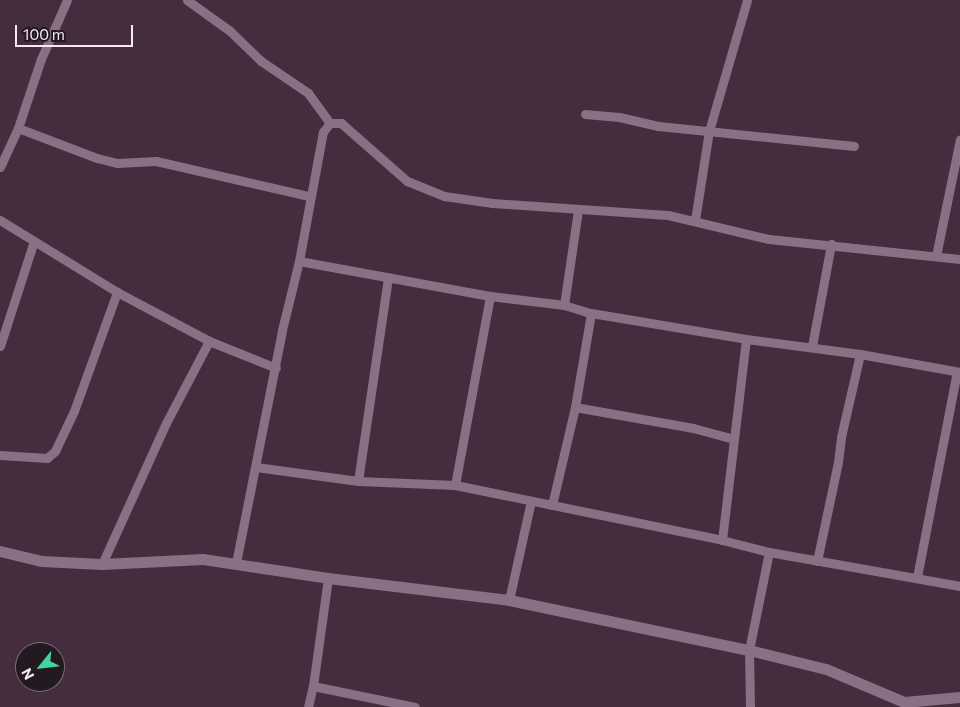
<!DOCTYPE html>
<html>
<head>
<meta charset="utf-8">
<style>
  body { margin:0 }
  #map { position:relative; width:960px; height:707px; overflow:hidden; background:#432d3e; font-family:Commissioner,sans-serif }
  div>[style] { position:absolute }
  .minor>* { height:9px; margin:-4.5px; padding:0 4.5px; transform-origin:4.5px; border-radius:4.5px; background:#897084 }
  .tertiary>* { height:11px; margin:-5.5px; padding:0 5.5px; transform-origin:5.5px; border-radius:5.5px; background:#897084 }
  span { translate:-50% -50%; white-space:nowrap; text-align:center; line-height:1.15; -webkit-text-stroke:4.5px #231921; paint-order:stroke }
  .north { position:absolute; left:15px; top:642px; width:50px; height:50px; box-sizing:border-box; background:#231921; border:1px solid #786c75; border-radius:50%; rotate:241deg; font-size:14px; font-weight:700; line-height:20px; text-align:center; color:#f7e8f3 }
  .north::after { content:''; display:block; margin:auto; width:18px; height:22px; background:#43d4a0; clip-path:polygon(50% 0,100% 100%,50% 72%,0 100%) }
  .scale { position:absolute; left:15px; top:25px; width:118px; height:22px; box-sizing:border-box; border:2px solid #f7e8f3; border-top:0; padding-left:6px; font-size:15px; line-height:18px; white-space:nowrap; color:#f7e8f3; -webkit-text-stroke:4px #231921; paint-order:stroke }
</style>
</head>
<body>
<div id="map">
  <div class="minor">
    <div style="left:187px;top:0;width:53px;rotate:35.8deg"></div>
    <div style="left:230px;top:31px;width:43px;rotate:44.1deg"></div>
    <div style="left:261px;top:61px;width:57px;rotate:34.2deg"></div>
    <div style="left:308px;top:93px;width:37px;rotate:54deg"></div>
    <div style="left:585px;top:114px;width:34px;rotate:5deg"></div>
    <div style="left:619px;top:117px;width:40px;rotate:13deg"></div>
    <div style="left:658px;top:126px;width:197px;rotate:5.8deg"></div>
    <div style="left:18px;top:128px;width:85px;rotate:20.8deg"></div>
    <div style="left:97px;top:158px;width:21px;rotate:14deg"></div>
    <div style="left:117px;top:163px;width:39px;rotate:-3deg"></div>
    <div style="left:156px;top:161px;width:157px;rotate:12.9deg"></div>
    <div style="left:0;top:167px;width:43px;rotate:-65.2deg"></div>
    <div style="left:18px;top:128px;width:73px;rotate:-71.6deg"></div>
    <div style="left:41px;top:59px;width:64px;rotate:-66.2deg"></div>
    <div style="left:0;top:220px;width:137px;rotate:31.6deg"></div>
    <div style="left:117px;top:292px;width:104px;rotate:28deg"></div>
    <div style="left:209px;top:341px;width:72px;rotate:21.9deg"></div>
    <div style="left:695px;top:220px;width:90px;rotate:-81.1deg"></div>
    <div style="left:709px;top:131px;width:136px;rotate:-73.8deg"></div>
    <div style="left:936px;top:256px;width:119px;rotate:-78.4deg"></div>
    <div style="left:299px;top:261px;width:194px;rotate:10.4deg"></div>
    <div style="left:490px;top:296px;width:75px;rotate:6.9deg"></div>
    <div style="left:564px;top:305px;width:28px;rotate:17deg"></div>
    <div style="left:591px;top:313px;width:157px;rotate:9.5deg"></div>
    <div style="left:746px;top:339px;width:115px;rotate:7.5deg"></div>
    <div style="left:860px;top:354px;width:102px;rotate:10.2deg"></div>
    <div style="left:564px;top:305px;width:96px;rotate:-81.6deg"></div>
    <div style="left:0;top:346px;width:110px;rotate:-72.1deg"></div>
    <div style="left:812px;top:346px;width:104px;rotate:-79.4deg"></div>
    <div style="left:575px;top:407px;width:120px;rotate:10.1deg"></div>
    <div style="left:693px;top:428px;width:42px;rotate:15deg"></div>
    <div style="left:0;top:455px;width:47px;rotate:3.7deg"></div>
    <div style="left:47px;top:458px;width:11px;rotate:-41deg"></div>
    <div style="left:55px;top:451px;width:44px;rotate:-64.6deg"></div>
    <div style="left:74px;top:411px;width:127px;rotate:-70.1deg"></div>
    <div style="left:256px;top:467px;width:103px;rotate:7.8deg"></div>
    <div style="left:358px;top:481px;width:97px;rotate:2.4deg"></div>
    <div style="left:455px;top:485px;width:273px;rotate:11.6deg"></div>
    <div style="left:722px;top:540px;width:49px;rotate:14.3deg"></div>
    <div style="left:769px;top:552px;width:194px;rotate:10.1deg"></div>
    <div style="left:358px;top:481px;width:206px;rotate:-81.6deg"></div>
    <div style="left:455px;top:485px;width:192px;rotate:-79.5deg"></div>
    <div style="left:552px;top:505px;width:101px;rotate:-76.8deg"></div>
    <div style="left:575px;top:407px;width:95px;rotate:-80.3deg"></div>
    <div style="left:722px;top:540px;width:202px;rotate:-83.2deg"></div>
    <div style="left:817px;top:561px;width:101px;rotate:-78deg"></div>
    <div style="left:838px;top:462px;width:25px;rotate:-83deg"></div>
    <div style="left:841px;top:437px;width:85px;rotate:-77.1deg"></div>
    <div style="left:236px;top:563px;width:237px;rotate:-78.8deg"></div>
    <div style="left:282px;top:330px;width:71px;rotate:-76.2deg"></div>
    <div style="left:299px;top:261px;width:131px;rotate:-79.5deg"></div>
    <div style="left:323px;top:132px;width:11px;rotate:-52deg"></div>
    <div style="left:330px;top:123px;width:11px"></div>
    <div style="left:341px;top:123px;width:88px;rotate:41.3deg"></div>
    <div style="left:407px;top:181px;width:40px;rotate:22deg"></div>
    <div style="left:444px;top:196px;width:49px;rotate:8.3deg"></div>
    <div style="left:492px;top:203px;width:176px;rotate:3.9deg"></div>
    <div style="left:668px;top:215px;width:104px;rotate:13.4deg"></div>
    <div style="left:769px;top:239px;width:192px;rotate:6deg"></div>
    <div style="left:102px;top:564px;width:155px;rotate:-65.6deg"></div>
    <div style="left:166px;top:423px;width:93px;rotate:-62.3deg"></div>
    <div style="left:917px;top:577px;width:209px;rotate:-79deg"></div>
    <div style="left:509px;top:600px;width:101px;rotate:-77.5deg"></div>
    <div style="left:313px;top:686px;width:104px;rotate:11.6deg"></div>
    <div style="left:308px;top:707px;width:22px;rotate:-77deg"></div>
    <div style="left:313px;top:686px;width:109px;rotate:-82.1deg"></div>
    <div style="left:750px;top:707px;width:57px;rotate:-91deg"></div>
    <div style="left:749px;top:650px;width:100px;rotate:-78.5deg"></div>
  </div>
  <div class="tertiary">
    <div style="left:0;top:551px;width:42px;rotate:13.7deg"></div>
    <div style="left:41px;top:561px;width:61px;rotate:2.8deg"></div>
    <div style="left:102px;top:564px;width:101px;rotate:-2.8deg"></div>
    <div style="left:203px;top:559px;width:126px;rotate:8.6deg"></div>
    <div style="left:328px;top:578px;width:182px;rotate:6.9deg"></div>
    <div style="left:509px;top:600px;width:245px;rotate:11.8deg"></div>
    <div style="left:749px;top:650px;width:79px;rotate:13.9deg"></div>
    <div style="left:826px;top:669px;width:85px;rotate:22.9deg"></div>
    <div style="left:904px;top:702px;width:56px;rotate:-5.1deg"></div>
  </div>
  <div class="north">N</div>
  <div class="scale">100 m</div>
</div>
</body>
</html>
